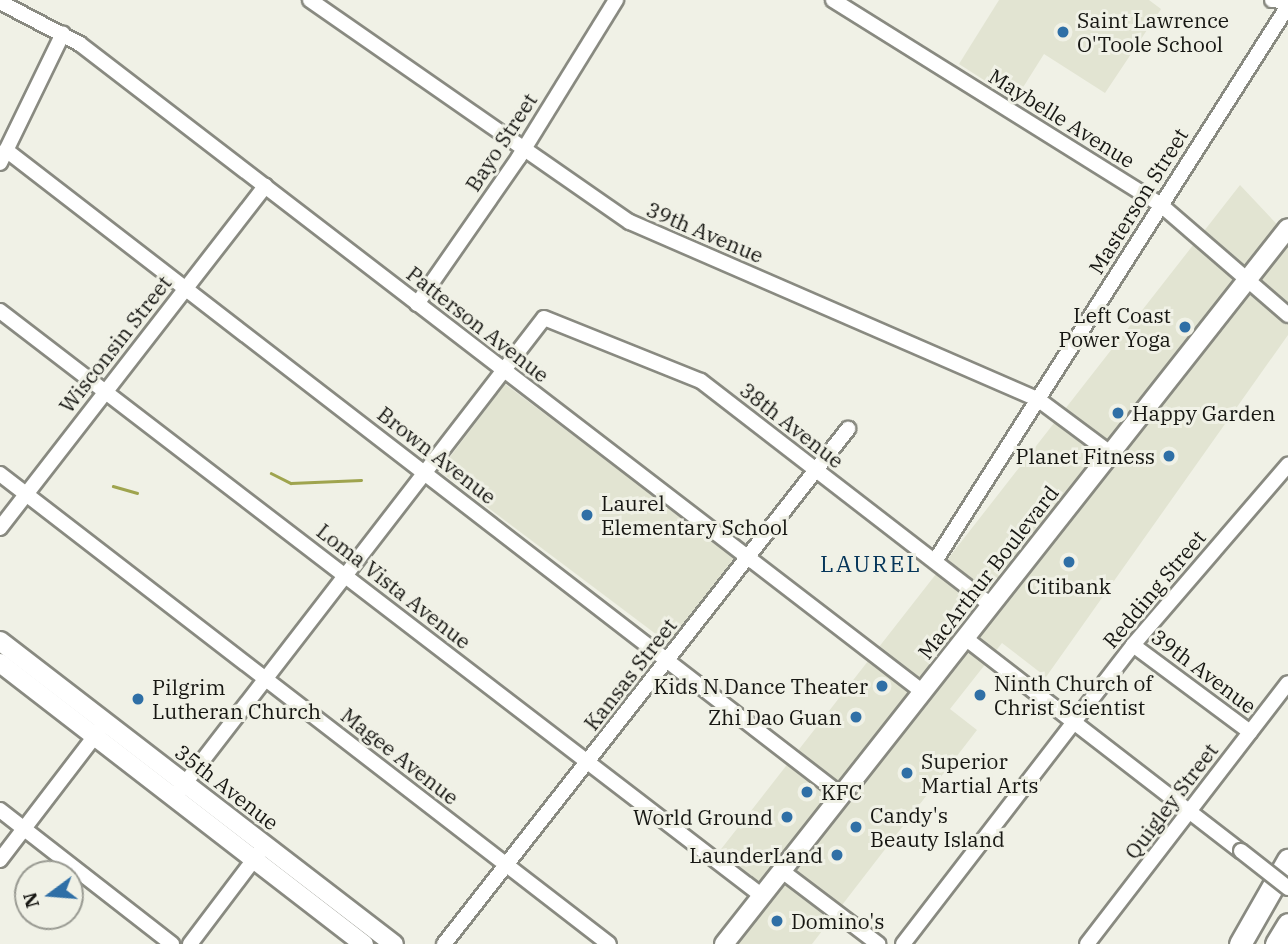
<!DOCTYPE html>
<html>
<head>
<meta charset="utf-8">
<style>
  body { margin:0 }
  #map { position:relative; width:1288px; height:944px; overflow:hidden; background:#f0f1e6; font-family:"IBM Plex Serif",serif }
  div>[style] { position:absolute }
  .built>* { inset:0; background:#e2e4d2; transform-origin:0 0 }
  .stream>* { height:2.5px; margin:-1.25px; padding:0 1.25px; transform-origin:1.25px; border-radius:1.25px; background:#9fa44e }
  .roads { filter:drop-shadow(2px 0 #898a81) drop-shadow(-2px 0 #898a81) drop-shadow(0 2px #898a81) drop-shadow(0 -2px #898a81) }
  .minor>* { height:14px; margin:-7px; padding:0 7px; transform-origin:7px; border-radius:7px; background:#fff }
  .major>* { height:18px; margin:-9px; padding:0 9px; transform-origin:9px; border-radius:9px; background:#fff }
  .highway>* { height:21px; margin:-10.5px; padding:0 10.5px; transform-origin:10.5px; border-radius:10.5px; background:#fff }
  .bridges { filter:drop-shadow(2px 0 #898a81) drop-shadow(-2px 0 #898a81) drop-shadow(0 2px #898a81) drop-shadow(0 -2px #898a81) }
  .minor-bridge>* { height:14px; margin:-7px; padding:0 7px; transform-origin:7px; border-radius:7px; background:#fff }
  .dots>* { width:19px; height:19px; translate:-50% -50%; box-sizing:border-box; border:4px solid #f0f1e6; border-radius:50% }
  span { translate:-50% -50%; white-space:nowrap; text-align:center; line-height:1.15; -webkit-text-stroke:6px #f0f1e6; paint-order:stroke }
  .poi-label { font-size:21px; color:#171713 }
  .left { translate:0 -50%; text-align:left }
  .right { translate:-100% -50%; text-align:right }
  .street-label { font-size:21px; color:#171713 }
  .neighbourhood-label { font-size:23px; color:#06365a; letter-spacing:2px }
  .north { position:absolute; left:14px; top:860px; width:70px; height:70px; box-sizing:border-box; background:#f0f1e6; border:2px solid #999a92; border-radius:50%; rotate:254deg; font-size:19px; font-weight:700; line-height:28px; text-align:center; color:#171713 }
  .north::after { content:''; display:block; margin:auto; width:24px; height:32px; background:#2f6fa6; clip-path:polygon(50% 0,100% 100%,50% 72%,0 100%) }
</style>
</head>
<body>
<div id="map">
  <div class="built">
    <div style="clip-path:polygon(999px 0,1149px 0,1161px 9px,1105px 93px,1044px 54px,1015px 100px,959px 64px)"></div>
    <div style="clip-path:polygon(1240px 185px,1288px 236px,1288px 335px,1046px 677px,1002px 643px,950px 709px,977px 730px,812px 944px,734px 944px,773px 895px,718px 853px)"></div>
    <div style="left:505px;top:384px;width:288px;height:109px;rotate:37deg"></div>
  </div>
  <div class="stream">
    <div style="left:271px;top:473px;width:22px;rotate:27deg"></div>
    <div style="left:291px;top:483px;width:70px;rotate:-2.5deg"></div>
    <div style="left:113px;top:486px;width:25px;rotate:16deg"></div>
  </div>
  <div class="roads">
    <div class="minor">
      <div style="left:310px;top:0;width:389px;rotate:34.8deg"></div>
      <div style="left:630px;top:222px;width:446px;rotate:23.5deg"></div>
      <div style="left:1039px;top:400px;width:89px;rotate:36.7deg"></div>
      <div style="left:833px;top:0;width:387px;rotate:32deg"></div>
      <div style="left:1161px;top:205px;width:168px;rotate:40.9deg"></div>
      <div style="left:1272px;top:0;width:16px;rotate:7deg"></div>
      <div style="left:0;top:2px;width:90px;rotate:27.7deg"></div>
      <div style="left:80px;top:44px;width:1063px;rotate:37.55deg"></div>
      <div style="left:6px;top:150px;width:1055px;rotate:37.68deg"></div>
      <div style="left:0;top:163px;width:144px;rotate:-64.1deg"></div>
      <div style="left:417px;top:304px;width:179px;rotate:-55.2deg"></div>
      <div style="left:519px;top:157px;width:185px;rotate:-58.3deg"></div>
      <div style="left:0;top:311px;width:961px;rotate:37.51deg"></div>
      <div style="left:0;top:474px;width:769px;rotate:37.66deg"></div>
      <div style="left:0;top:528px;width:433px;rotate:-52.2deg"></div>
      <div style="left:935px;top:561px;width:658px;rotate:-57.54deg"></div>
      <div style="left:965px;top:638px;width:349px;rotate:37.7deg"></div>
      <div style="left:1133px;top:645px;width:146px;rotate:36.6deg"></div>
      <div style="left:179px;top:791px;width:597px;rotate:-52.34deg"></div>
      <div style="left:544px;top:318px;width:169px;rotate:21.9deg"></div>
      <div style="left:701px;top:381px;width:366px;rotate:37.7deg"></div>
      <div style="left:0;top:810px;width:218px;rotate:37.9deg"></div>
      <div style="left:0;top:860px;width:166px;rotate:-52.6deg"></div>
      <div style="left:782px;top:871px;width:121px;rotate:37.2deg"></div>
      <div style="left:190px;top:944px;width:124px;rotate:-52.9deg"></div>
      <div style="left:444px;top:944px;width:655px;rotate:-51.89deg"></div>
      <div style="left:903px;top:944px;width:377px;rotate:-52.4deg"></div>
      <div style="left:1133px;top:645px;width:238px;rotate:-49.3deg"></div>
      <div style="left:1087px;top:944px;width:329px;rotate:-52.4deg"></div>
    </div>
    <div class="major">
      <div style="left:0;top:641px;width:497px;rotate:37.6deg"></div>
      <div style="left:0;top:663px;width:460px;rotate:37.7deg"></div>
      <div style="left:724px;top:944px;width:911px;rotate:-51.77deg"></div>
    </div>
    <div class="highway">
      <div style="left:1240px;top:944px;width:97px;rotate:-60.3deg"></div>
      <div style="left:1276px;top:944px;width:23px;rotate:-59deg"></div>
    </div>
  </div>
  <div class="bridges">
    <div class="minor-bridge">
      <div style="left:1241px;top:851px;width:60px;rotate:38.2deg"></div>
    </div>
  </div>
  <div class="dots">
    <div style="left:1063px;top:32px;background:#2f6fa6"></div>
    <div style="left:1185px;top:327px;background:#2f6fa6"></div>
    <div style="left:1118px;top:413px;background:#2f6fa6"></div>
    <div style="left:1169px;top:456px;background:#2f6fa6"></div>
    <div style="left:587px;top:515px;background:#2f6fa6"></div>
    <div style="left:1069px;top:562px;background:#2f6fa6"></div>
    <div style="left:882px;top:686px;background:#2f6fa6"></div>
    <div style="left:980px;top:695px;background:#2f6fa6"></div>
    <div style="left:138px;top:699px;background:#2f6fa6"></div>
    <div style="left:856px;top:717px;background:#2f6fa6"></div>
    <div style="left:907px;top:773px;background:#2f6fa6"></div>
    <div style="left:807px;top:792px;background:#2f6fa6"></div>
    <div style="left:787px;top:817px;background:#2f6fa6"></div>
    <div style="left:856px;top:827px;background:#2f6fa6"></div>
    <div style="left:837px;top:855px;background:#2f6fa6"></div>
    <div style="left:777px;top:921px;background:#2f6fa6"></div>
  </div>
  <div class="poi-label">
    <span class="left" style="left:1077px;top:32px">Saint Lawrence<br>O'Toole School</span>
    <span class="right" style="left:1171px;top:327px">Left Coast<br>Power Yoga</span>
    <span class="left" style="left:1132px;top:413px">Happy Garden</span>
    <span class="right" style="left:1155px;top:456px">Planet Fitness</span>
    <span class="left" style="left:601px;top:515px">Laurel<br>Elementary School</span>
    <span style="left:1069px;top:586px">Citibank</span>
    <span class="left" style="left:994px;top:695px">Ninth Church of<br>Christ Scientist</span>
    <span class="right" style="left:868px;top:686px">Kids N Dance Theater</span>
    <span class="left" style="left:152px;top:699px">Pilgrim<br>Lutheran Church</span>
    <span class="right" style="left:842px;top:717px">Zhi Dao Guan</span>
    <span class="left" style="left:921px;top:773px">Superior<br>Martial Arts</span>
    <span class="left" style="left:821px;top:792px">KFC</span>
    <span class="left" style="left:870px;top:827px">Candy's<br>Beauty Island</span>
    <span class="right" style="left:773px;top:817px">World Ground</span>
    <span class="right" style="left:823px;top:855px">LaunderLand</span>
    <span class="left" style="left:791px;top:921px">Domino's</span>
  </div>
  <div class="street-label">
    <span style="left:1062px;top:118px;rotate:32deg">Maybelle Avenue</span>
    <span style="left:501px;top:142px;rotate:-57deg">Bayo Street</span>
    <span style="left:1138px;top:201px;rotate:-58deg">Masterson Street</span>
    <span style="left:705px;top:232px;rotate:23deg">39th Avenue</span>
    <span style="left:478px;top:324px;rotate:38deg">Patterson Avenue</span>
    <span style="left:115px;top:344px;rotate:-52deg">Wisconsin Street</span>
    <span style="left:792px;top:425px;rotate:38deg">38th Avenue</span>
    <span style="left:437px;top:455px;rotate:38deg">Brown Avenue</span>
    <span style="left:988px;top:572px;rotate:-52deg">MacArthur Boulevard</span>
    <span style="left:394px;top:586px;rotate:38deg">Loma Vista Avenue</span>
    <span style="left:1154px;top:589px;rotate:-50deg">Redding Street</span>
    <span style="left:1204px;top:671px;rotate:37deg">39th Avenue</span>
    <span style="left:630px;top:674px;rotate:-52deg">Kansas Street</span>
    <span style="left:400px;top:756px;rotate:38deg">Magee Avenue</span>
    <span style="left:227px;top:787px;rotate:38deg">35th Avenue</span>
    <span style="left:1171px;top:801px;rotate:-53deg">Quigley Street</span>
  </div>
  <div class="neighbourhood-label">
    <span style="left:871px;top:563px">LAUREL</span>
  </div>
  <div class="north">N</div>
</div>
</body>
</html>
